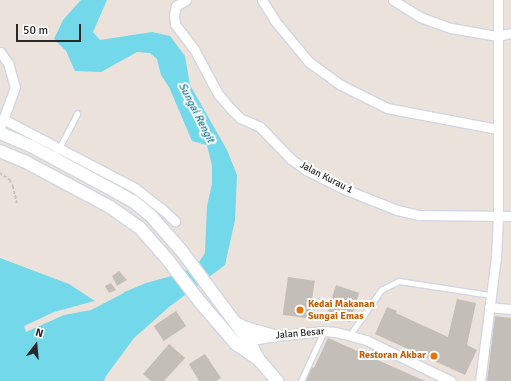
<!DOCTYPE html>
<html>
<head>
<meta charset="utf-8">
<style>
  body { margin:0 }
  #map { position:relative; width:511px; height:381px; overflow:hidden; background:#ebe2db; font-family:Signika,sans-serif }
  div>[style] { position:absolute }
  .water>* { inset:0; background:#72d8ea }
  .pier>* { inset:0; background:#ebe2db }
  .building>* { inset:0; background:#c3beb7; transform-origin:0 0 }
  .path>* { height:1.5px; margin-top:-0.75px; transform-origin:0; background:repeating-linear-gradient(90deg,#c3c3c3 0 3px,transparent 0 5px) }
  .roads { filter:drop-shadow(1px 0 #d1d6e2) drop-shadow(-1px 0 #d1d6e2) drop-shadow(0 1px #d1d6e2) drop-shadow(0 -1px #d1d6e2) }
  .lane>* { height:4.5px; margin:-2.25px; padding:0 2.25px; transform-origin:2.25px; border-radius:2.25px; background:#fff }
  .street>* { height:9px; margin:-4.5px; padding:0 4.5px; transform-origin:4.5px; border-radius:4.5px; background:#fff }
  .secondary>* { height:12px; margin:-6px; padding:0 6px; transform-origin:6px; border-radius:6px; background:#fff }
  .dots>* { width:11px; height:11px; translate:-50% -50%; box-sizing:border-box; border:2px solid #fff; border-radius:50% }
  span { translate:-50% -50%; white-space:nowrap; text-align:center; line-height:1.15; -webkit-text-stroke:4px #fff; paint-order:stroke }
  .street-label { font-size:10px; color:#292929 }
  .food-label { font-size:10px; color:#c56008; font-weight:700 }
  .left { translate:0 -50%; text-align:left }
  .right { translate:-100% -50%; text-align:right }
  .water-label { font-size:11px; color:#127794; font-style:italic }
  .north { position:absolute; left:16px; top:325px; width:40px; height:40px; -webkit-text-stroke:3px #fff; paint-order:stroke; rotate:16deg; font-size:11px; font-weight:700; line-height:16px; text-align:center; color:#292929 }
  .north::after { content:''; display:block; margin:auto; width:14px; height:18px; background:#292929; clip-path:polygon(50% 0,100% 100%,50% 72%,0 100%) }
  .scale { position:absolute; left:16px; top:24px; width:65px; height:18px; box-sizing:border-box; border:2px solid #292929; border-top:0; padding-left:5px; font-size:12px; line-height:14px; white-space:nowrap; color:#292929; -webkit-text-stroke:3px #fff; paint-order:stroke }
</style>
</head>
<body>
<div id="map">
  <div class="water">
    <div style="clip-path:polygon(81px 0,107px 0,93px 32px,100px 40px,152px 32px,170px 36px,185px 56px,190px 85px,227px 150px,237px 175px,235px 220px,225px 265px,169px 307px,134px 338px,106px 376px,104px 381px,0 381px,0 258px,69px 284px,98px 303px,146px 283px,179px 274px,197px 265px,205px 253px,207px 206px,212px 184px,212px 166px,207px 145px,192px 141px,169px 87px,161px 75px,157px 59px,150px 53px,137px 52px,101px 72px,75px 71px,66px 51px,54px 39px,63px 20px)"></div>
  </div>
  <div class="pier">
    <div style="clip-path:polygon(122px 290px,124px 293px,91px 310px,64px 315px,26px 332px,24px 326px,54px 312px,98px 300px)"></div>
  </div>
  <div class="building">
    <div style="clip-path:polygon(119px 271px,127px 280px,117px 286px,112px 276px)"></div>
    <div style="left:288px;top:277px;width:27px;height:38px;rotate:8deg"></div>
    <div style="clip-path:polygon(111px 283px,116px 290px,109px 293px,105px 286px)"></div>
    <div style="clip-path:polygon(336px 285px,359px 293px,350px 322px,338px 318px,337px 320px,326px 317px)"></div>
    <div style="clip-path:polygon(457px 299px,476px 303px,467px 345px,477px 350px,465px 375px,375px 334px,387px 307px,397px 311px,396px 313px,448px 337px)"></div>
    <div style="left:176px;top:311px;width:18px;height:27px;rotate:56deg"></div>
    <div style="clip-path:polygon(495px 316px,511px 318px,511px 381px,487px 381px)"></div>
    <div style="clip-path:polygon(328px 338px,398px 369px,425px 381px,305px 381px,311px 367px,314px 368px)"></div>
    <div style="clip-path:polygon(169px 344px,185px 358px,164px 381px,151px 381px,143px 374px)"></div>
    <div style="clip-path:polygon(205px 354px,221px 378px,216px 381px,199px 381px,189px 364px)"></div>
  </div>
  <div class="path">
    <div style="left:0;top:173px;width:12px;rotate:35deg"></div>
    <div style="left:10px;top:180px;width:7px;rotate:63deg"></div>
    <div style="left:13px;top:186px;width:18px;rotate:77deg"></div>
  </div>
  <div class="roads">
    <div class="lane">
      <div style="left:54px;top:158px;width:50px;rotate:-62.4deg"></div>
      <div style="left:350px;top:335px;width:55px;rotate:-55.4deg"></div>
      <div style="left:381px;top:290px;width:20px;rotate:-27deg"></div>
      <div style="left:399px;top:281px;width:93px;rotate:8.7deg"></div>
      <div style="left:301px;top:381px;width:55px;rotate:-65.3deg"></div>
    </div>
    <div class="street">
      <div style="left:186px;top:0;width:12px;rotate:149deg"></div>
      <div style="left:176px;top:6px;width:9px;rotate:103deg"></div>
      <div style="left:174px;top:15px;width:9px;rotate:84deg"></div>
      <div style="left:175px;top:24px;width:31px;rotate:53deg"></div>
      <div style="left:194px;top:49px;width:51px;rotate:61.9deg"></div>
      <div style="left:218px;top:94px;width:21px;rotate:49deg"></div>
      <div style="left:232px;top:110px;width:11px;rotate:45deg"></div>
      <div style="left:240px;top:118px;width:22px;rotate:24deg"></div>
      <div style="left:260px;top:127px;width:45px;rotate:45.9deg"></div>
      <div style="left:291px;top:159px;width:19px;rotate:36deg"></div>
      <div style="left:306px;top:170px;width:42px;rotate:26.6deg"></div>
      <div style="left:344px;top:189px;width:57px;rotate:21.6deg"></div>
      <div style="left:397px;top:210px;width:22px;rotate:13deg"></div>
      <div style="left:418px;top:215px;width:93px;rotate:0.6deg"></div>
      <div style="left:262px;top:0;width:25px;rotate:58deg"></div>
      <div style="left:275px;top:21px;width:53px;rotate:50.3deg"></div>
      <div style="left:309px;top:62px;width:39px;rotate:36deg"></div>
      <div style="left:341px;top:85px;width:51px;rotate:26.6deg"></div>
      <div style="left:387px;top:108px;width:112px;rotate:10.8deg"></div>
      <div style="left:393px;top:0;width:32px;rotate:32deg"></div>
      <div style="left:420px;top:17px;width:33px;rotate:20deg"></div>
      <div style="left:451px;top:28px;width:47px;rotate:9.9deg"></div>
      <div style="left:497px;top:36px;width:14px;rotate:-12deg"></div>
      <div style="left:0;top:52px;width:14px;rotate:54deg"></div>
      <div style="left:8px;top:63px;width:25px;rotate:74deg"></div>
      <div style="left:15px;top:87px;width:44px;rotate:110.1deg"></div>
      <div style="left:3px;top:119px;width:149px;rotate:27.6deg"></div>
      <div style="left:135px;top:188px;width:34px;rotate:38deg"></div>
      <div style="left:162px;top:209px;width:18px;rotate:43deg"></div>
      <div style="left:489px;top:307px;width:22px;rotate:5deg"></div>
      <div style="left:243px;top:342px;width:32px;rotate:-11deg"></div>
      <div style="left:274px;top:336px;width:50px;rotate:-5.7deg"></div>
      <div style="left:324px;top:331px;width:12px;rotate:5deg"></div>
      <div style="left:336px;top:332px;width:31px;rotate:15deg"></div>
      <div style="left:366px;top:340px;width:94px;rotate:25.8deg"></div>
      <div style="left:480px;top:381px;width:124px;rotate:-82.6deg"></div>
      <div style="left:496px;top:258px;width:41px;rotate:-87.2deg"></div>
      <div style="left:498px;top:217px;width:217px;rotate:-90deg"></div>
    </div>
    <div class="secondary">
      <div style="left:0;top:133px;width:34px;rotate:23deg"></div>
      <div style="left:31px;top:146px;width:99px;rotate:28.4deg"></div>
      <div style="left:118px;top:193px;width:18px;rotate:29deg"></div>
      <div style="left:134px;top:202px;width:22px;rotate:39deg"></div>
      <div style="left:151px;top:216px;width:45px;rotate:48.6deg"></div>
      <div style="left:181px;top:250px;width:112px;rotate:53.3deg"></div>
      <div style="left:248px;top:340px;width:23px;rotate:61deg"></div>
      <div style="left:259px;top:360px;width:28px;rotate:49deg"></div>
      <div style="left:0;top:151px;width:26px;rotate:23deg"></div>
      <div style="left:24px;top:161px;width:98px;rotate:28.1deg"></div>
      <div style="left:110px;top:207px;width:37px;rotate:35deg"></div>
      <div style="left:140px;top:228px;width:43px;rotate:48.8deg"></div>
      <div style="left:168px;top:260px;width:53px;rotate:52.7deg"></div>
      <div style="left:200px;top:302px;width:55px;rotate:49.4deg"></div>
      <div style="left:236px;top:344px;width:25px;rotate:34deg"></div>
      <div style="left:236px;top:323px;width:11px;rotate:27deg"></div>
      <div style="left:246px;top:328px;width:29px;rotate:16deg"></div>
    </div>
  </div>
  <div class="dots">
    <div style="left:300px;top:310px;background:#e8710a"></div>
    <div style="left:434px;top:356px;background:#e8710a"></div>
  </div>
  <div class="street-label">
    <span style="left:326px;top:178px;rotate:27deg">Jalan Kurau 1</span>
    <span style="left:300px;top:334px;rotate:-5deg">Jalan Besar</span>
  </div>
  <div class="food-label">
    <span class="left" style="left:308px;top:310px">Kedai Makanan<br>Sungai Emas</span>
    <span class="right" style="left:426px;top:356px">Restoran Akbar</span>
  </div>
  <div class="water-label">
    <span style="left:196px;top:113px;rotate:63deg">Sungai Rengit</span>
  </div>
  <div class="north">N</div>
  <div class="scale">50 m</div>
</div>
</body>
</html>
